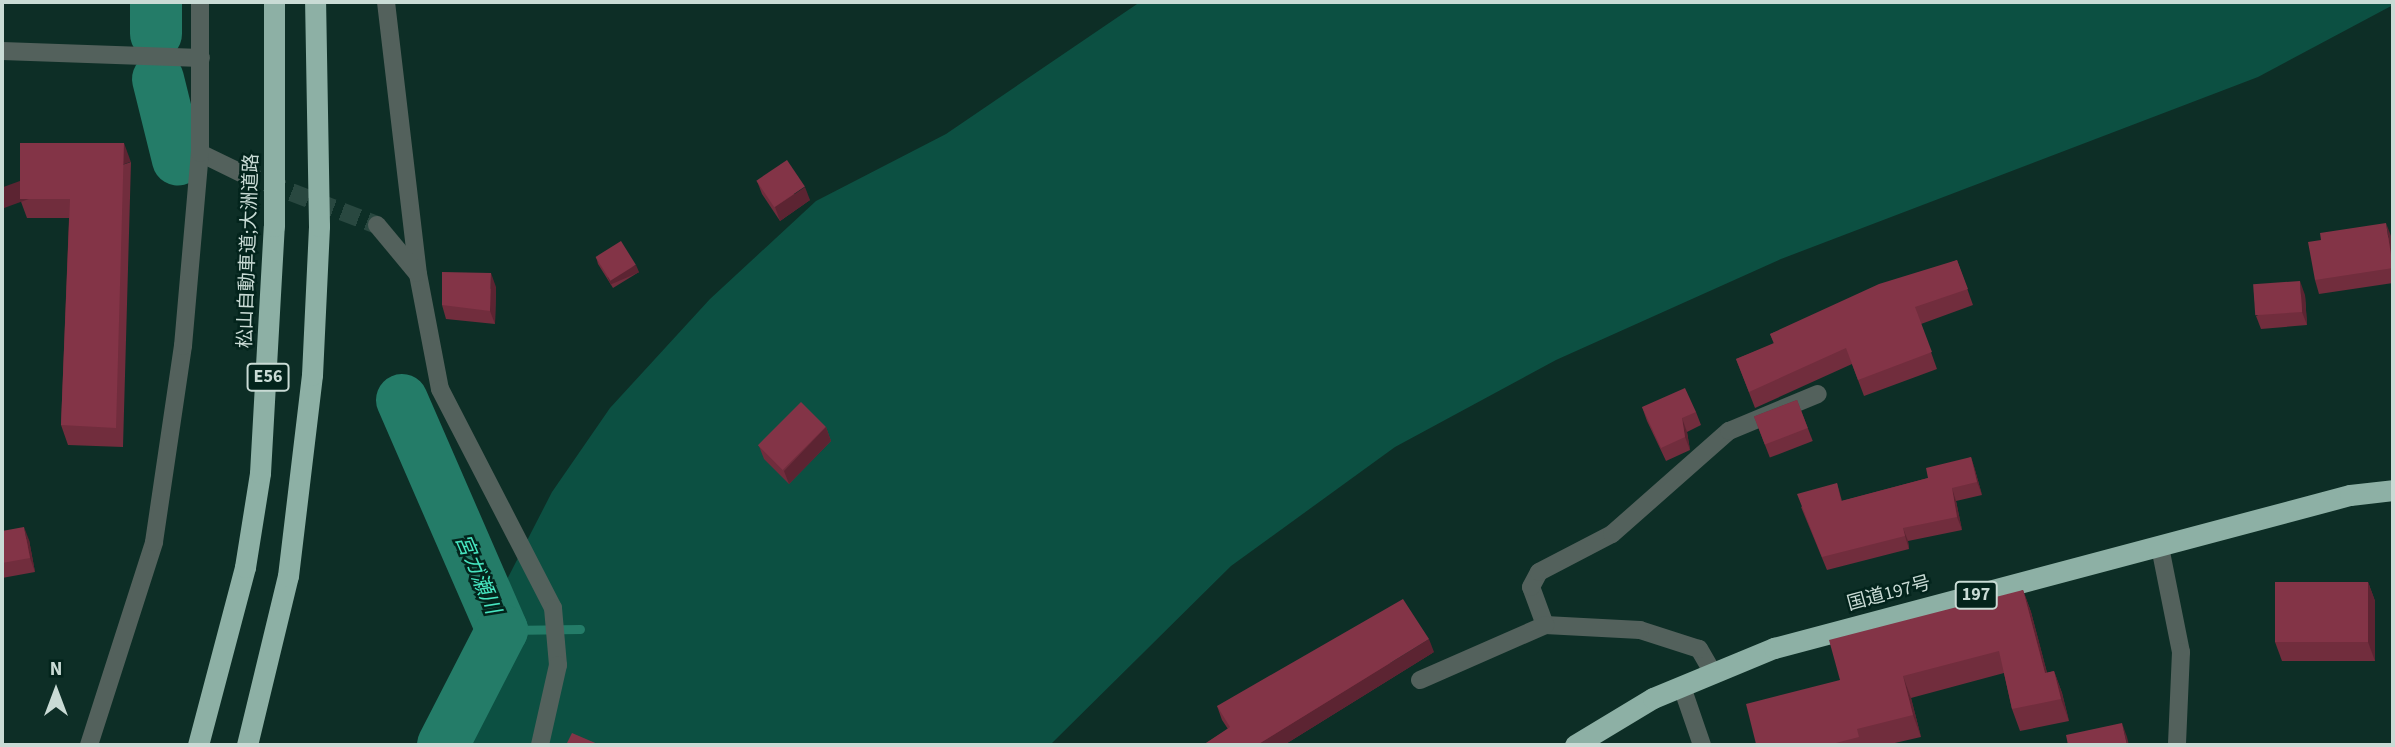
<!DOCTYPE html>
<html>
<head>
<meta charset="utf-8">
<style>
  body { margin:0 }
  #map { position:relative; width:2395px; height:747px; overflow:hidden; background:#0d2e26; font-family:"Source Sans 3","Noto Sans JP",sans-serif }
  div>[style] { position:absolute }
  .green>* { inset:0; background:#0c5042 }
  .stream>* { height:9px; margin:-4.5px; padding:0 4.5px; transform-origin:4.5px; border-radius:4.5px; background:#247c68 }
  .river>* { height:52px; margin:-26px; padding:0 26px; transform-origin:26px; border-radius:26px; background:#247c68 }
  .street-tunnel>* { height:18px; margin-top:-9px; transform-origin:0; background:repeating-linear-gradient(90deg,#294840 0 18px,transparent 0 27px) }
  .street>* { height:18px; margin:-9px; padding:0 9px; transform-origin:9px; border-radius:9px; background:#53615c }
  .highway>* { height:21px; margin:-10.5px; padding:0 10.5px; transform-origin:10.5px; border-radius:10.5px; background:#8db0a5 }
  .wall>* { inset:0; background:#712d3d; transform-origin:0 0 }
  .shaded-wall>* { inset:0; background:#5c2432; transform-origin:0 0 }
  .building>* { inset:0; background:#833447; transform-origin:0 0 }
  span { translate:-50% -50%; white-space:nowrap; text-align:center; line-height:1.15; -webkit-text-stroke:5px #03241c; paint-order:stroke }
  .shield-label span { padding:2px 5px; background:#03241c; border:2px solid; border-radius:5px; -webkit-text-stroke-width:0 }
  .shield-label { font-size:18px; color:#c9dbd5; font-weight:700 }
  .street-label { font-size:19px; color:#c9dbd5 }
  .water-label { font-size:21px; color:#47e6c1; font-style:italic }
  .frame { position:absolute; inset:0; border:4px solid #c9dbd5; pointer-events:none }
  .north { position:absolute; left:21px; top:656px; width:70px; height:70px; -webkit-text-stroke:5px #03241c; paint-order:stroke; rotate:0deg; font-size:19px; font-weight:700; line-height:28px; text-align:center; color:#c9dbd5 }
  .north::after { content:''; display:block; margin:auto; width:24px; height:32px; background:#c9dbd5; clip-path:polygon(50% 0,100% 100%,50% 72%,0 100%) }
</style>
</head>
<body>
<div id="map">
  <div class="green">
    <div style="clip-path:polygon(1140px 2px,2393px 2px,2393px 5px,2258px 77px,1781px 259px,1556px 360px,1395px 447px,1231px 566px,1050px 745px,435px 745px,500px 593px,552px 492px,610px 408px,710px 299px,816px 201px,946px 134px)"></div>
  </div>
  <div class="stream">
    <div style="left:502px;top:630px;width:78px;rotate:-0.7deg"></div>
  </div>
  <div class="river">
    <div style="left:156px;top:2px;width:32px;rotate:90deg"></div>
    <div style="left:158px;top:79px;width:83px;rotate:76.1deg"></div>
    <div style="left:402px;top:400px;width:251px;rotate:66.5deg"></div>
    <div style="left:502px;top:630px;width:129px;rotate:117.2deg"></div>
  </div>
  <div class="street-tunnel">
    <div style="left:241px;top:173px;width:146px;rotate:20.9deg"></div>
  </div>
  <div class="street">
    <div style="left:386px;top:2px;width:274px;rotate:83.3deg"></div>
    <div style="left:418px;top:274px;width:117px;rotate:79.2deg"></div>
    <div style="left:440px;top:389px;width:246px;rotate:62.7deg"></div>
    <div style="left:553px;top:608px;width:57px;rotate:85deg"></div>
    <div style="left:558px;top:665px;width:82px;rotate:102.7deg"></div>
    <div style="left:2px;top:51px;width:199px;rotate:2deg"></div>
    <div style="left:200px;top:153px;width:46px;rotate:26deg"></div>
    <div style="left:377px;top:225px;width:62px;rotate:50.2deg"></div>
    <div style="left:2160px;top:547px;width:107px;rotate:78.7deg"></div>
    <div style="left:2181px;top:652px;width:93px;rotate:92.5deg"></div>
    <div style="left:1713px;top:673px;width:28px;rotate:-120deg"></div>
    <div style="left:1699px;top:649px;width:62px;rotate:-162.1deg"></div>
    <div style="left:1640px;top:630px;width:95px;rotate:-177deg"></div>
    <div style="left:1545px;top:625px;width:40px;rotate:-110.2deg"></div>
    <div style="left:1531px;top:587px;width:17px;rotate:-62deg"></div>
    <div style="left:1539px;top:572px;width:82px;rotate:-27.5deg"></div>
    <div style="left:1612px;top:534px;width:156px;rotate:-41.4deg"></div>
    <div style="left:1729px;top:431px;width:96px;rotate:-22.6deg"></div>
    <div style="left:1420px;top:680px;width:137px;rotate:-23.7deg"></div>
    <div style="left:1682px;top:687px;width:61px;rotate:71deg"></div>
    <div style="left:89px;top:745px;width:213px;rotate:-72.2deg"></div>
    <div style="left:154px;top:542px;width:198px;rotate:-81.6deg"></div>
    <div style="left:183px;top:346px;width:194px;rotate:-85deg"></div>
    <div style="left:200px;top:153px;width:151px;rotate:-90deg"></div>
  </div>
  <div class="highway">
    <div style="left:198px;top:745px;width:184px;rotate:-75.2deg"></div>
    <div style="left:245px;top:567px;width:95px;rotate:-80.9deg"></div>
    <div style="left:260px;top:473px;width:247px;rotate:-86.8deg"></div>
    <div style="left:274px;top:226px;width:224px;rotate:-90deg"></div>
    <div style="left:247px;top:745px;width:174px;rotate:-76.4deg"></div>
    <div style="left:288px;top:576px;width:202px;rotate:-83.2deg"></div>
    <div style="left:312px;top:375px;width:149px;rotate:-87.3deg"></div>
    <div style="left:319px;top:226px;width:224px;rotate:-91deg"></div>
    <div style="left:1575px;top:745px;width:91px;rotate:-31.1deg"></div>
    <div style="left:1653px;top:698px;width:131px;rotate:-22.5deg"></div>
    <div style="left:1774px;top:648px;width:596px;rotate:-14.88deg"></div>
    <div style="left:2350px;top:495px;width:43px;rotate:-6.6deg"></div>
  </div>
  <div class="wall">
    <div style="clip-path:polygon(131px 162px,123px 447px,68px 445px,61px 425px,69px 218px,27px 218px,20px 199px)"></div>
    <div style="clip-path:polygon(757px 181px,810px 200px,780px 221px,762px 194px)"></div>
    <div style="clip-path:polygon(2391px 236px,2393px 250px,2393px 283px,2319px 294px,2315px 280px)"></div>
    <div style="clip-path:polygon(596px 257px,639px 272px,613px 288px,598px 264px)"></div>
    <div style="clip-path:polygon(1957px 260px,1973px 305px,1921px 324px,1937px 369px,1864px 396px,1852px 364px,1755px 408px,1736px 359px,1774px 344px,1770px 334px)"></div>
    <div style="clip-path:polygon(496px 287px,495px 324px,446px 319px,442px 305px)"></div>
    <div style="clip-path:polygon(2305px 295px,2307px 325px,2261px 329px,2256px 316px)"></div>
    <div style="left:1797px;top:400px;width:44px;height:46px;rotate:69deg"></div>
    <div style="clip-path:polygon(1642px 407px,1696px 412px,1701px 425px,1687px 432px,1690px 450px,1666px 461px,1647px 421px)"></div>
    <div style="clip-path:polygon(826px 427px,831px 441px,789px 484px,764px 459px,759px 446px)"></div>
    <div style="clip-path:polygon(1971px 457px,1975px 470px,1982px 495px,1956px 501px,1962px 530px,1908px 541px,1909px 549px,1827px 570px,1801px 507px,1837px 483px,1842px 501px,1928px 478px)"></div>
    <div style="clip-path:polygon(2px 531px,29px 540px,35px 572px,2px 578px)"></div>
    <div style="clip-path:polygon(2368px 582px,2375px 601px,2375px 661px,2282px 661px,2275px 642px)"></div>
    <div style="clip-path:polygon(2023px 590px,2031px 612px,2047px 673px,2054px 671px,2062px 693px,2069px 721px,2020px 731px,2012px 709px,2004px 673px,1911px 698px,1921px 737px,1886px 745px,1752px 745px,1756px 744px,1840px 680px)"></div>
    <div style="clip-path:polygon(1434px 652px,1284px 745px,1203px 745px,1228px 729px,1222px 720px,1217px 706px)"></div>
  </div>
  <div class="shaded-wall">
    <div style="left:124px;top:143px;width:20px;height:285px;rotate:70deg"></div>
    <div style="clip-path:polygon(805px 187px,810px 200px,780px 221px,775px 207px)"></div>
    <div style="clip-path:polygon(2386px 223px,2391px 236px,2393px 250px,2393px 267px)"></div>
    <div style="left:636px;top:265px;width:8px;height:31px;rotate:67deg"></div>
    <div style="clip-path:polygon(491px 273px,496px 287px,495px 324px,490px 311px)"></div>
    <div style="clip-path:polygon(2300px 281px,2305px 295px,2307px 325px,2302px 312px)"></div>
    <div style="clip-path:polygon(1682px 418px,1687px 432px,1690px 450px,1685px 437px)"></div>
    <div style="clip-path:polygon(826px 427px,831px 441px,789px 484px,784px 471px)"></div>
    <div style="clip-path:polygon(1971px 457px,1975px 470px,1982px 495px,1977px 482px)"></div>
    <div style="clip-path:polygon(1952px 488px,1956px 501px,1962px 530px,1957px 517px)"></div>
    <div style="clip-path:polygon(24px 527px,29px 540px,35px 572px,30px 558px)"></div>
    <div style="clip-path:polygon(1903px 528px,1908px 541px,1909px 549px,1905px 536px)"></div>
    <div style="clip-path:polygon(2368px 582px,2375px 601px,2375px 661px,2368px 642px)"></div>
    <div style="clip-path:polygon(2023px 590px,2031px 612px,2053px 695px,2045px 673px)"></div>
    <div style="clip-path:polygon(1429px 639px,1434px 652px,1284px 745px,1257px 745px)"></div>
    <div style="clip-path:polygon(2054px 671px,2062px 693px,2069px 721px,2061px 699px)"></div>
    <div style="clip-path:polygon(1903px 676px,1911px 698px,1921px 737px,1913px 715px)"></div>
    <div style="clip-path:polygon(2122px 723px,2127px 737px,2129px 745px,2127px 745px)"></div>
  </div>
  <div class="building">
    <div style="clip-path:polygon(20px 143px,124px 143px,116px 428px,61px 425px,70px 199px,20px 199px)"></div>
    <div style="left:787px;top:160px;width:32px;height:37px;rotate:56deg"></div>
    <div style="clip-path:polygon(2386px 223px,2393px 268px,2315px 280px,2308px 242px,2321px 240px,2320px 233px)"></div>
    <div style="left:621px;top:241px;width:28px;height:30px;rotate:58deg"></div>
    <div style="clip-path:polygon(1957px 260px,1968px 289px,1915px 307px,1932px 352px,1858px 380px,1846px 348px,1749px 392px,1736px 359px,1774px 343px,1770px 334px,1879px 284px)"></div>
    <div style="clip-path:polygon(442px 272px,491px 273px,490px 311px,442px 305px)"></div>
    <div style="left:2300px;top:281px;width:31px;height:47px;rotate:86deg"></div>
    <div style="clip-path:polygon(1685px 388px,1696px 412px,1682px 418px,1685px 437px,1661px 448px,1642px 407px)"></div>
    <div style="left:1797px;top:400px;width:30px;height:46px;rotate:69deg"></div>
    <div style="left:801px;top:402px;width:35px;height:61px;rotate:45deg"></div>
    <div style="clip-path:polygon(1971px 457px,1977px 482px,1952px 488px,1957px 517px,1903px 528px,1905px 536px,1822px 557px,1797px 494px,1837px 483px,1841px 501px,1928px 478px,1926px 468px)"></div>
    <div style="clip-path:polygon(24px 527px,30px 558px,2px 563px,2px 531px)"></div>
    <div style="left:2368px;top:582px;width:60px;height:93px;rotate:90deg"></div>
    <div style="clip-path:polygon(2023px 590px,2045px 673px,2054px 671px,2061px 699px,2012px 709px,1999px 651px,1903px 676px,1913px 715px,1857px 729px,1859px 737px,1828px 745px,1752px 745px,1756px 744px,1746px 704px,1840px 680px,1829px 640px)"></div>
    <div style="clip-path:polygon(1403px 599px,1429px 639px,1257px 745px,1203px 745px,1230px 727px,1217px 706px)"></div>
    <div style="clip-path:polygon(2122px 723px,2127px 745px,2068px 745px,2066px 735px)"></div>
    <div style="clip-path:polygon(572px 733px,600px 745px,566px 745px)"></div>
  </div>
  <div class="shield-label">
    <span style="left:268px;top:377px">E56</span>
    <span style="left:1976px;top:595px">197</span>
  </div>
  <div class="street-label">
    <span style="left:249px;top:251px;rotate:-88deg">松山自動車道;大洲道路</span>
    <span style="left:1889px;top:594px;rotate:-15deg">国道197号</span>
  </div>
  <div class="water-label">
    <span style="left:478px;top:574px;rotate:67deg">宮ガ瀬川</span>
  </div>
  <div class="frame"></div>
  <div class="north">N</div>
</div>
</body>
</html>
